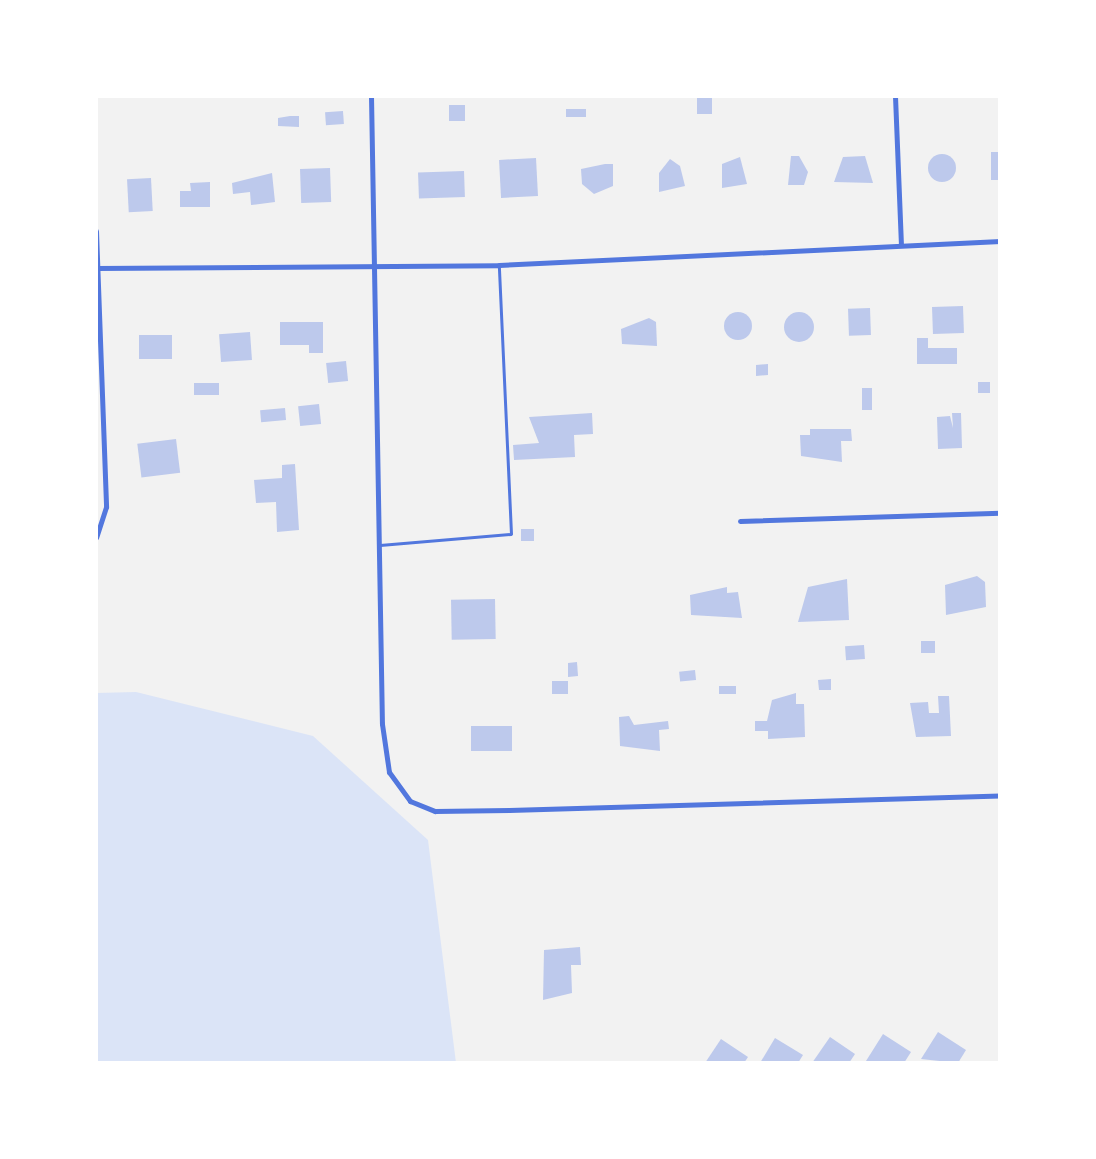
<!DOCTYPE html>
<html>
<head>
<meta charset="utf-8">
<style>
  body { margin:0 }
  #map { position:relative; width:1096px; height:1159px; overflow:hidden; background:#f2f2f2; font-family:Raleway,sans-serif }
  div>[style] { position:absolute }
  .green>* { inset:0; background:#dbe4f7 }
  .building>* { inset:0; background:#bdc9ec; transform-origin:0 0 }
  .round { border-radius:50% }
  .service>* { height:2.5px; margin:-1.25px; padding:0 1.25px; transform-origin:1.25px; border-radius:1.25px; background:#5277de }
  .minor>* { height:5px; margin:-2.5px; padding:0 2.5px; transform-origin:2.5px; border-radius:2.5px; background:#5277de }
  span { translate:-50% -50%; white-space:nowrap; text-align:center; line-height:1.15; -webkit-text-stroke:5px #fff; paint-order:stroke }
  .frame { position:absolute; inset:0; border:98px solid #fff; pointer-events:none }
</style>
</head>
<body>
<div id="map">
  <div class="green">
    <div style="clip-path:polygon(136px 692px,313px 736px,428px 840px,456px 1063px,96px 1063px,96px 693px)"></div>
  </div>
  <div class="building">
    <div style="left:697px;top:96px;width:15px;height:18px"></div>
    <div style="left:449px;top:105px;width:16px;height:16px"></div>
    <div style="left:586px;top:109px;width:8px;height:20px;rotate:90deg"></div>
    <div style="left:343px;top:111px;width:13px;height:18px;rotate:86deg"></div>
    <div style="clip-path:polygon(290px 116px,299px 116px,299px 127px,278px 126px,278px 118px)"></div>
    <div style="left:991px;top:152px;width:9px;height:28px"></div>
    <div class="round" style="left:928px;top:154px;width:28px;height:28px"></div>
    <div style="clip-path:polygon(791px 156px,799px 156px,808px 172px,804px 185px,788px 185px)"></div>
    <div style="clip-path:polygon(865px 156px,873px 183px,834px 182px,843px 157px)"></div>
    <div style="clip-path:polygon(740px 157px,747px 184px,722px 188px,722px 164px)"></div>
    <div style="left:536px;top:158px;width:38px;height:37px;rotate:87deg"></div>
    <div style="clip-path:polygon(670px 159px,680px 166px,685px 186px,659px 192px,659px 173px)"></div>
    <div style="clip-path:polygon(605px 164px,613px 164px,613px 186px,594px 194px,582px 184px,581px 169px)"></div>
    <div style="left:330px;top:168px;width:34px;height:30px;rotate:88deg"></div>
    <div style="left:464px;top:171px;width:26px;height:46px;rotate:88deg"></div>
    <div style="clip-path:polygon(272px 173px,275px 202px,251px 205px,250px 192px,233px 194px,232px 183px)"></div>
    <div style="left:151px;top:178px;width:33px;height:24px;rotate:87deg"></div>
    <div style="clip-path:polygon(210px 182px,210px 207px,180px 207px,180px 191px,191px 191px,190px 183px)"></div>
    <div style="left:963px;top:306px;width:27px;height:31px;rotate:88deg"></div>
    <div style="left:870px;top:308px;width:27px;height:22px;rotate:88deg"></div>
    <div class="round" style="left:784px;top:312px;width:30px;height:30px"></div>
    <div class="round" style="left:724px;top:312px;width:28px;height:28px"></div>
    <div style="clip-path:polygon(649px 318px,656px 322px,657px 346px,622px 344px,621px 329px)"></div>
    <div style="clip-path:polygon(280px 322px,323px 322px,323px 353px,309px 353px,309px 345px,280px 345px)"></div>
    <div style="left:250px;top:332px;width:28px;height:31px;rotate:86deg"></div>
    <div style="left:172px;top:335px;width:24px;height:33px;rotate:90deg"></div>
    <div style="clip-path:polygon(917px 338px,928px 338px,928px 348px,957px 348px,957px 364px,917px 364px)"></div>
    <div style="left:346px;top:361px;width:20px;height:20px;rotate:84deg"></div>
    <div style="clip-path:polygon(768px 364px,768px 375px,756px 376px,756px 365px)"></div>
    <div style="left:978px;top:382px;width:12px;height:11px"></div>
    <div style="left:219px;top:383px;width:12px;height:25px;rotate:90deg"></div>
    <div style="left:862px;top:388px;width:10px;height:22px"></div>
    <div style="left:319px;top:404px;width:20px;height:21px;rotate:84deg"></div>
    <div style="left:285px;top:408px;width:12px;height:25px;rotate:85deg"></div>
    <div style="clip-path:polygon(592px 413px,593px 434px,574px 435px,575px 457px,514px 460px,513px 445px,539px 443px,529px 417px)"></div>
    <div style="clip-path:polygon(952px 413px,961px 413px,962px 448px,938px 449px,937px 417px,950px 416px,953px 428px)"></div>
    <div style="clip-path:polygon(810px 429px,851px 429px,852px 441px,841px 441px,842px 462px,801px 456px,800px 435px,810px 435px)"></div>
    <div style="left:176px;top:439px;width:34px;height:39px;rotate:83deg"></div>
    <div style="clip-path:polygon(295px 464px,299px 530px,277px 532px,276px 502px,256px 503px,254px 480px,282px 478px,282px 465px)"></div>
    <div style="left:534px;top:529px;width:12px;height:13px;rotate:90deg"></div>
    <div style="clip-path:polygon(977px 576px,985px 582px,986px 607px,946px 615px,945px 585px)"></div>
    <div style="clip-path:polygon(847px 579px,849px 620px,798px 622px,808px 587px)"></div>
    <div style="clip-path:polygon(727px 587px,727px 593px,738px 592px,742px 618px,691px 615px,690px 595px)"></div>
    <div style="left:495px;top:599px;width:40px;height:44px;rotate:89deg"></div>
    <div style="left:921px;top:641px;width:14px;height:12px"></div>
    <div style="left:864px;top:645px;width:14px;height:19px;rotate:86deg"></div>
    <div style="clip-path:polygon(577px 662px,578px 676px,568px 677px,568px 663px)"></div>
    <div style="left:695px;top:670px;width:10px;height:16px;rotate:84deg"></div>
    <div style="clip-path:polygon(831px 679px,831px 690px,819px 690px,818px 680px)"></div>
    <div style="left:552px;top:681px;width:16px;height:13px"></div>
    <div style="left:719px;top:686px;width:17px;height:8px"></div>
    <div style="clip-path:polygon(796px 693px,796px 704px,804px 704px,805px 737px,768px 739px,768px 731px,755px 731px,755px 721px,767px 721px,772px 700px)"></div>
    <div style="clip-path:polygon(938px 696px,949px 696px,951px 736px,916px 737px,910px 703px,928px 702px,929px 713px,939px 713px)"></div>
    <div style="clip-path:polygon(629px 716px,634px 725px,668px 721px,669px 729px,659px 730px,660px 751px,620px 746px,619px 717px)"></div>
    <div style="left:512px;top:726px;width:25px;height:41px;rotate:90deg"></div>
    <div style="clip-path:polygon(580px 947px,581px 965px,571px 965px,572px 993px,543px 1000px,544px 950px)"></div>
    <div style="clip-path:polygon(938px 1032px,966px 1050px,958px 1063px,921px 1059px)"></div>
    <div style="clip-path:polygon(883px 1034px,911px 1052px,904px 1063px,866px 1061px)"></div>
    <div style="clip-path:polygon(830px 1037px,855px 1054px,849px 1063px,812px 1063px)"></div>
    <div style="clip-path:polygon(775px 1038px,803px 1055px,798px 1063px,760px 1063px)"></div>
    <div style="clip-path:polygon(721px 1039px,748px 1057px,744px 1063px,705px 1063px)"></div>
  </div>
  <div class="service">
    <div style="left:380px;top:545px;width:131px;rotate:-4.8deg"></div>
    <div style="left:511px;top:534px;width:269px;rotate:-92.6deg"></div>
  </div>
  <div class="minor">
    <div style="left:371px;top:96px;width:628px;rotate:89deg"></div>
    <div style="left:382px;top:724px;width:49px;rotate:81.7deg"></div>
    <div style="left:389px;top:772px;width:36px;rotate:54deg"></div>
    <div style="left:410px;top:801px;width:27px;rotate:22deg"></div>
    <div style="left:435px;top:811px;width:74px;rotate:-0.8deg"></div>
    <div style="left:509px;top:810px;width:491px;rotate:-1.7deg"></div>
    <div style="left:895px;top:96px;width:149px;rotate:87.7deg"></div>
    <div style="left:96px;top:231px;width:276px;rotate:87.9deg"></div>
    <div style="left:106px;top:507px;width:32px;rotate:108deg"></div>
    <div style="left:96px;top:268px;width:403px;rotate:-0.4deg"></div>
    <div style="left:499px;top:265px;width:502px;rotate:-2.74deg"></div>
    <div style="left:740px;top:521px;width:260px;rotate:-1.8deg"></div>
  </div>
  <div class="frame"></div>
</div>
</body>
</html>
